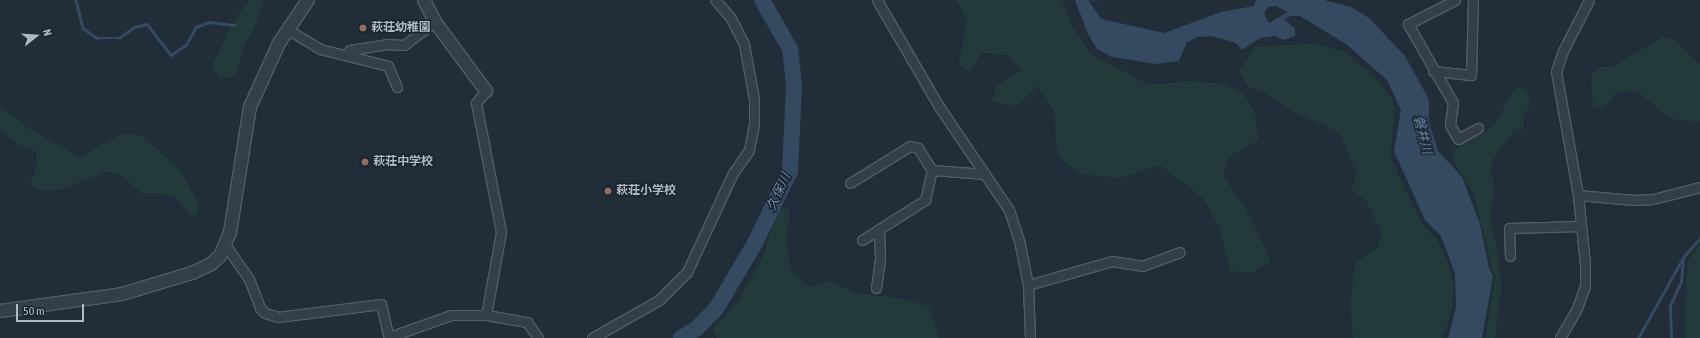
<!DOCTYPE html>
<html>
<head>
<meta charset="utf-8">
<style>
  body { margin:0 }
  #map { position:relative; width:1700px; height:338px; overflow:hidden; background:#212d39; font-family:"Asap Condensed","Noto Sans JP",sans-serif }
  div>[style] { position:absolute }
  .green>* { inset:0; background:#23393a }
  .water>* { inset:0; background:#354a60 }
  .stream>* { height:2.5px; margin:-1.25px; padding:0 1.25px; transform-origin:1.25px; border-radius:1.25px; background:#354a60 }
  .river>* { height:16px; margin:-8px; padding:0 8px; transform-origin:8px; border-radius:8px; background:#354a60 }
  .roads { filter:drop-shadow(1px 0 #535c67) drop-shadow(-1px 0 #535c67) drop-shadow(0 1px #535c67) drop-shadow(0 -1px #535c67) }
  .minor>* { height:9px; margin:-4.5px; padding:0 4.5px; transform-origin:4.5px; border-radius:4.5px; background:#353f49 }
  .tertiary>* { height:12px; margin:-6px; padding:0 6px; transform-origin:6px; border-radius:6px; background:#353f49 }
  .dots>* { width:11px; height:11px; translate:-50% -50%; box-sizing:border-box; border:2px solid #1a242e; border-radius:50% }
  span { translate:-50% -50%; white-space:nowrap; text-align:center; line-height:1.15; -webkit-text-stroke:3px #1a242e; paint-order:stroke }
  .poi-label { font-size:12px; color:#b0b9c6; font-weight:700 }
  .left { translate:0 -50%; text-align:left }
  .water-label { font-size:13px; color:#708caa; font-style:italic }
  .north { position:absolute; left:16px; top:16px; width:40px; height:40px; -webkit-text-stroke:3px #1a242e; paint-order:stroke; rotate:73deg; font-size:11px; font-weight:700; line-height:16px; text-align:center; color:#b0b9c6 }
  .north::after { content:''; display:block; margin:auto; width:14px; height:18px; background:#b0b9c6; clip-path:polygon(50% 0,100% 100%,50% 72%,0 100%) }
  .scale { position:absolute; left:16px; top:304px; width:68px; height:18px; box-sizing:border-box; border:2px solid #b0b9c6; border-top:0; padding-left:5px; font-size:12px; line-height:14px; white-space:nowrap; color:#b0b9c6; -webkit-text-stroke:3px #1a242e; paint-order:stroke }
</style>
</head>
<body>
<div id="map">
  <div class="green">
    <div style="clip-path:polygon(249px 0,264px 0,257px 22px,242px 51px,236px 76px,219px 79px,212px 65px,233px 22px)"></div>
    <div style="clip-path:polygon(956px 0,1062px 0,1072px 25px,1091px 54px,1149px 85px,1185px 81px,1221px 83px,1243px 93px,1255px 113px,1259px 140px,1230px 156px,1223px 175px,1248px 212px,1271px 261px,1251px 273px,1230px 271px,1220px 229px,1203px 198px,1160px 165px,1120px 178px,1079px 174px,1057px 154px,1054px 111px,1038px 86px,1017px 106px,992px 102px,997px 85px,1022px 70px,1007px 55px,981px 53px,970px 74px,959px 64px,967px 20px)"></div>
    <div style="clip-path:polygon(1662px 37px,1674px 40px,1700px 65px,1700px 122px,1671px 119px,1636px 90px,1616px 93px,1604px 108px,1593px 107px,1591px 77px,1596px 67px,1615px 66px)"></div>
    <div style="clip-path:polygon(1314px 43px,1345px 52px,1375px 77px,1393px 100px,1394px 118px,1390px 156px,1422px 224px,1437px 240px,1448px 263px,1454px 284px,1452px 305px,1446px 331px,1441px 338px,1353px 338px,1350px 305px,1355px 263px,1377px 248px,1382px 235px,1367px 202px,1351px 190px,1357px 174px,1339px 132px,1298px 114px,1265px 93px,1248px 87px,1239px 71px,1254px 47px)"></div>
    <div style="clip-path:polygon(1518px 88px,1526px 89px,1529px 95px,1530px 105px,1523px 117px,1523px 130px,1515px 129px,1494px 158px,1491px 170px,1495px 191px,1490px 213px,1499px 260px,1501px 289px,1495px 338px,1485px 338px,1495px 278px,1473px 192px,1452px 159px,1455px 150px,1468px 139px,1487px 131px,1496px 122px,1511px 94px)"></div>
    <div style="clip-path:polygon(0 106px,25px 126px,79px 157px,124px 133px,144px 137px,181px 171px,199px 205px,198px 214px,192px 216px,174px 197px,155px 193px,142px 194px,121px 175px,106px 172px,60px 190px,39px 190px,30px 184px,36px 168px,37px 152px,19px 145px,0 130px)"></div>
    <div style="clip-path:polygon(778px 208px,790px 208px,786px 243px,791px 270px,809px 287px,828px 281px,857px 293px,898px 298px,928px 306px,940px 338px,717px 338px,712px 329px,737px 303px,762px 259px)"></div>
    <div style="clip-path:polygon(1700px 243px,1700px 338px,1685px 338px,1687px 262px)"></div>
  </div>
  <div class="water">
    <div style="clip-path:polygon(evenodd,1075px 0,1088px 0,1101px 19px,1164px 33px,1221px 12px,1254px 6px,1256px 0,1324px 0,1351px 7px,1369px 18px,1405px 56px,1426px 94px,1429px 100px,1429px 122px,1438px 151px,1462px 177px,1480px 224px,1489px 268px,1493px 276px,1482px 338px,1448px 338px,1456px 308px,1455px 274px,1445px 246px,1440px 235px,1425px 220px,1394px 151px,1401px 110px,1387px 80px,1346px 44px,1300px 16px,1290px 16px,1284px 19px,1295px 29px,1295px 36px,1283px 40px,1275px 36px,1260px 38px,1242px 50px,1236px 43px,1211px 36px,1198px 37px,1187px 42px,1179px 61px,1155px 64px,1113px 57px,1097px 49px,1088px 34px,1075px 0,1276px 6px,1288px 12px,1269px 23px,1264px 13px,1268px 7px,1276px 6px)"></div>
  </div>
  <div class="stream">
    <div style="left:76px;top:0;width:29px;rotate:76deg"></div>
    <div style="left:83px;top:28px;width:17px;rotate:36deg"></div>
    <div style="left:97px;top:38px;width:22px"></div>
    <div style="left:119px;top:38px;width:19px;rotate:-36deg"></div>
    <div style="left:134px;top:27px;width:13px;rotate:-13deg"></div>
    <div style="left:147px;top:24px;width:39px;rotate:52deg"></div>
    <div style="left:171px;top:55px;width:18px;rotate:-34deg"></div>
    <div style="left:186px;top:45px;width:21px;rotate:-61deg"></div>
    <div style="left:196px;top:27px;width:14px;rotate:-21deg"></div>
    <div style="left:209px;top:22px;width:26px;rotate:7deg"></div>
    <div style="left:1638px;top:338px;width:94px;rotate:-60.7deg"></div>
    <div style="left:1684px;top:256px;width:24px;rotate:-48deg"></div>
    <div style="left:1671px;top:338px;width:32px;rotate:-92deg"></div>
    <div style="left:1670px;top:306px;width:27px;rotate:-66deg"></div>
    <div style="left:1681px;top:281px;width:22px;rotate:-85deg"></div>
  </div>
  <div class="river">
    <div style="left:681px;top:338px;width:17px;rotate:-31deg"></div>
    <div style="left:696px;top:329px;width:28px;rotate:-45deg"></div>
    <div style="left:716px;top:309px;width:77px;rotate:-59.4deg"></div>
    <div style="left:755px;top:243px;width:80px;rotate:-64.1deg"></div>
    <div style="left:790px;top:171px;width:86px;rotate:-87.3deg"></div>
    <div style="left:794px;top:85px;width:36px;rotate:-96deg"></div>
    <div style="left:790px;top:49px;width:56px;rotate:-119.7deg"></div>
  </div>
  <div class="roads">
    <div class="minor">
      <div style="left:877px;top:0;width:121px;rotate:59.8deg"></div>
      <div style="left:938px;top:105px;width:127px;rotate:55.9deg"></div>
      <div style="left:1009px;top:210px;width:32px;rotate:72deg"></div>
      <div style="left:1019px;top:240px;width:46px;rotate:78.7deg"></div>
      <div style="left:1028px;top:285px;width:53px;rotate:87.8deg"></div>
      <div style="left:1455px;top:0;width:53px;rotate:152.9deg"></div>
      <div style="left:1408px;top:24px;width:91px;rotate:60.3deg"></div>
      <div style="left:1453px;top:103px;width:22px;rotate:98deg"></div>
      <div style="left:1450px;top:125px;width:16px;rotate:60deg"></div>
      <div style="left:1458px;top:139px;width:23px;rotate:-29deg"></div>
      <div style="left:287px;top:29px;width:39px;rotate:31deg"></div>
      <div style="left:320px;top:49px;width:70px;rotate:14deg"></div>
      <div style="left:388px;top:66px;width:23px;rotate:67deg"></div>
      <div style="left:347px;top:54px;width:5px;rotate:-53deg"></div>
      <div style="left:350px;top:50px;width:36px;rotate:-9deg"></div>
      <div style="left:386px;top:44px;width:18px;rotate:3deg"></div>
      <div style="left:404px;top:45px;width:39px;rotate:-37deg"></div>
      <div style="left:1433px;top:71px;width:38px;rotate:6deg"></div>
      <div style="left:1471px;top:75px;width:75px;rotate:-88.5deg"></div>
      <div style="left:486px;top:91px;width:16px;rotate:130deg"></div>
      <div style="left:476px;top:103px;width:131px;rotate:79deg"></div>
      <div style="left:501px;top:232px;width:84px;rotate:100.2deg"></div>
      <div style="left:850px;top:183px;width:70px;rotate:-31.7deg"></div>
      <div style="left:910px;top:146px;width:8px;rotate:14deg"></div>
      <div style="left:918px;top:148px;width:26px;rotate:58deg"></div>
      <div style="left:932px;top:170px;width:53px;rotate:4.3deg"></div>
      <div style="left:1578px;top:195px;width:125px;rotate:-100.1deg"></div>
      <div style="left:1556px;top:72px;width:22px;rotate:-72deg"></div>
      <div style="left:1563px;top:51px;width:57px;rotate:-63deg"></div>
      <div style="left:862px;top:240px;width:75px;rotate:-32.4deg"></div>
      <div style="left:925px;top:200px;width:31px;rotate:-77deg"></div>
      <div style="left:226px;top:246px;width:40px;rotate:55.1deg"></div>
      <div style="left:249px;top:279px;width:31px;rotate:69deg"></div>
      <div style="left:260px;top:308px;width:7px;rotate:45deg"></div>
      <div style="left:265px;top:313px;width:14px;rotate:17deg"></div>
      <div style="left:278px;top:317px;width:104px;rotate:-7.2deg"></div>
      <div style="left:381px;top:304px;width:35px;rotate:77deg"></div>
      <div style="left:1510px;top:256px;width:28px;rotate:-92deg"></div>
      <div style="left:1509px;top:228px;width:71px;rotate:-1.6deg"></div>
      <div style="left:1028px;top:285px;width:87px;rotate:-15.9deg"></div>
      <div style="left:1112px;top:261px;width:30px;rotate:9deg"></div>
      <div style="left:1142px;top:266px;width:40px;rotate:-20.2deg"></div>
      <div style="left:876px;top:288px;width:30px;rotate:-82deg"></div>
      <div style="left:880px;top:258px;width:29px;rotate:-92deg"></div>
      <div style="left:389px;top:337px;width:66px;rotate:-19.5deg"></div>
      <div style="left:451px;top:315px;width:35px"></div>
      <div style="left:486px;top:315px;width:42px;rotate:9.7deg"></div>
      <div style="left:527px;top:322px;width:19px;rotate:55deg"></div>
      <div style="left:592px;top:338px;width:77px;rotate:-29.6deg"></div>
      <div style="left:659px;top:300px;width:40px;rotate:-45deg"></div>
      <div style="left:687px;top:272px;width:109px;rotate:-65.1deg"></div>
      <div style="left:733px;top:173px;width:28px;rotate:-55deg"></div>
      <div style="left:749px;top:150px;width:26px;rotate:-79deg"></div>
      <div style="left:754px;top:124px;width:25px;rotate:-90deg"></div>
      <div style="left:754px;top:99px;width:56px;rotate:-100.3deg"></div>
      <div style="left:744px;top:44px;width:30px;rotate:-117deg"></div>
      <div style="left:730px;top:17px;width:23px;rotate:-131deg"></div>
      <div style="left:1560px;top:338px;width:34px;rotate:-60deg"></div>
      <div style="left:1577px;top:308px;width:23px;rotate:-70deg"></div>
      <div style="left:1585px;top:286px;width:22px;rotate:-90deg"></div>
      <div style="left:1585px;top:264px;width:69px;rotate:-95.8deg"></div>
      <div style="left:1578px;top:195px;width:56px;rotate:5.1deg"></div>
      <div style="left:1634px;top:200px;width:19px;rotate:-3deg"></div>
      <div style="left:1653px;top:199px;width:49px;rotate:-14.3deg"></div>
    </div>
    <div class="tertiary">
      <div style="left:424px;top:0;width:25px;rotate:63deg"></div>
      <div style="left:435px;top:22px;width:86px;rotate:53.5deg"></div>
      <div style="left:0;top:311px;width:123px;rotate:-7.9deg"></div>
      <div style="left:122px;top:294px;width:73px;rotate:-16.7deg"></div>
      <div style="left:192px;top:273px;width:21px;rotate:-25deg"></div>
      <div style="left:211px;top:264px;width:12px;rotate:-42deg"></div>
      <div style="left:220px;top:256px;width:25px;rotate:-67deg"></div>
      <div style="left:230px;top:233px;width:128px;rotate:-81deg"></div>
      <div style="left:250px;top:107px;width:70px;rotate:-65.6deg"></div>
      <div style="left:279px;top:43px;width:52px;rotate:-56deg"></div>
    </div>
  </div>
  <div class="dots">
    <div style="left:363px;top:28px;background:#8d6e63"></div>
    <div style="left:365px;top:162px;background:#8d6e63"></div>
    <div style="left:608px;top:191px;background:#8d6e63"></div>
  </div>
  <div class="poi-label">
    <span class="left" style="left:371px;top:28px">萩荘幼稚園</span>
    <span class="left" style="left:373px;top:162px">萩荘中学校</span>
    <span class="left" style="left:616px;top:191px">萩荘小学校</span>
  </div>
  <div class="water-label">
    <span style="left:1422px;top:135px;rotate:76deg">磐井川</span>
    <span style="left:779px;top:192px;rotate:-65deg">久保川</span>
  </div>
  <div class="north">N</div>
  <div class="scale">50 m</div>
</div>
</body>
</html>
